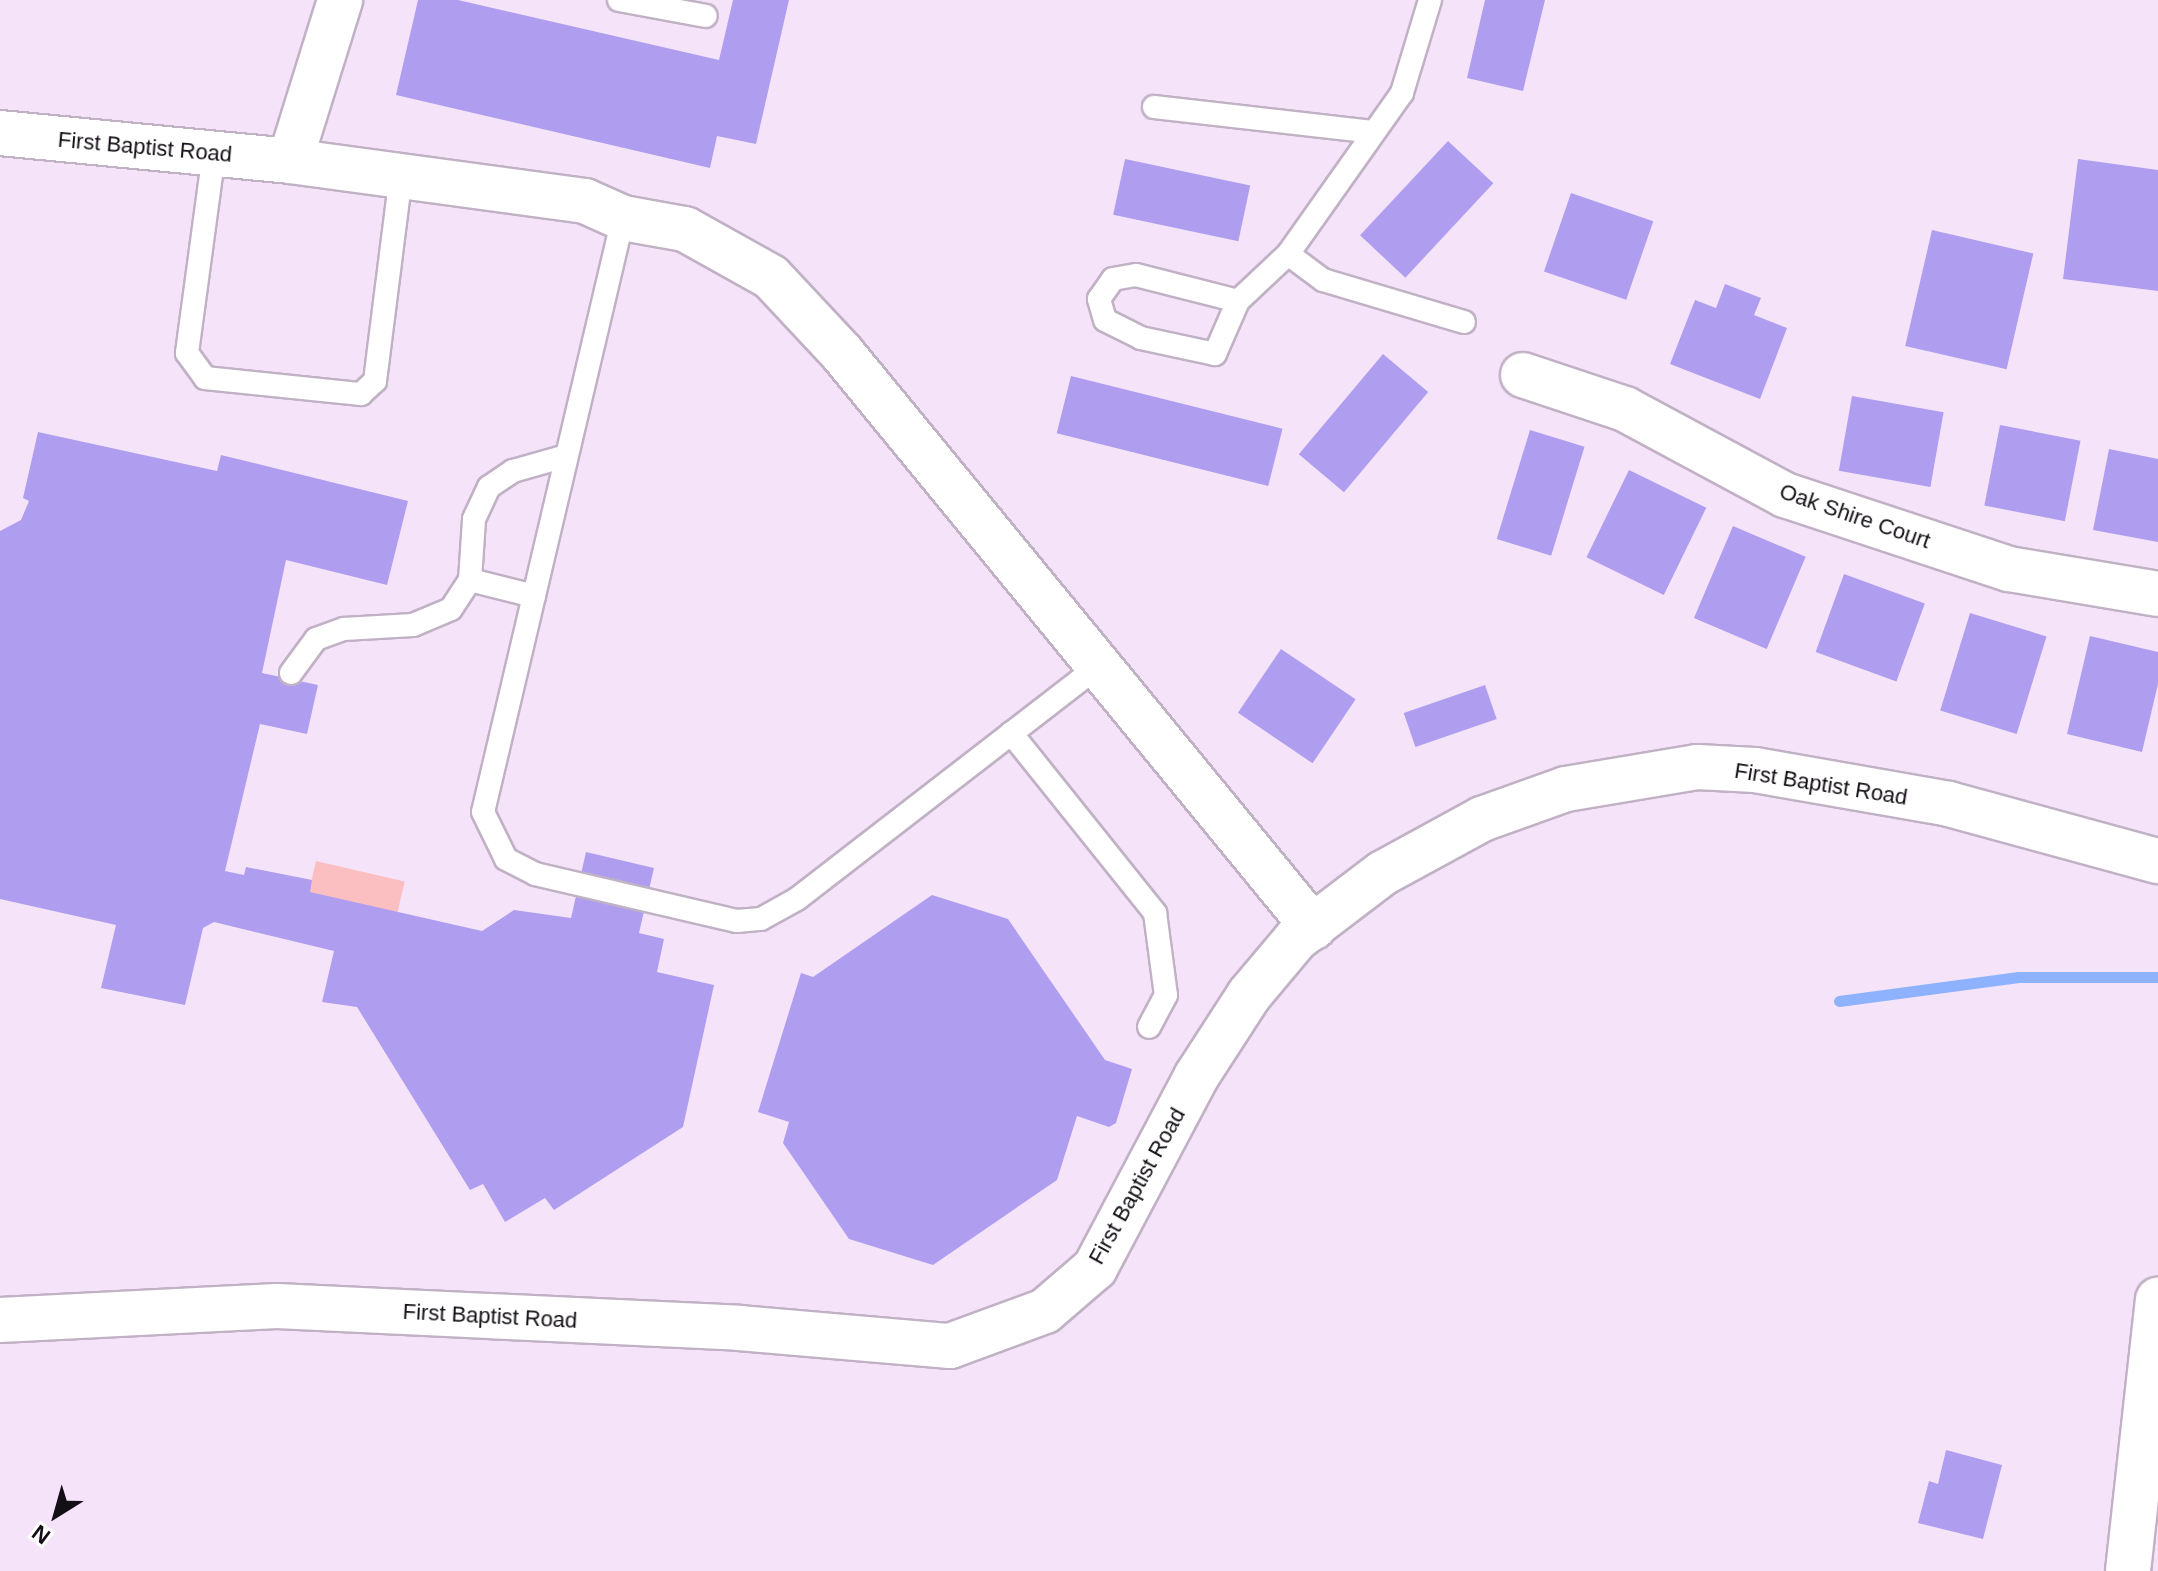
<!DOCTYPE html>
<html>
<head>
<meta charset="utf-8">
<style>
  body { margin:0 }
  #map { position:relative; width:2158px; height:1571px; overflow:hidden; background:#f5e4f9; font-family:Arial,sans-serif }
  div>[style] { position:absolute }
  .green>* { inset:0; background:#fcbfc1; transform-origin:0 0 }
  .stream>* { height:11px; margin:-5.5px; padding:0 5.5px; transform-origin:5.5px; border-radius:5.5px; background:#8fb2ff }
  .building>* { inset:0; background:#af9ef0; transform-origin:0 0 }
  .roads { filter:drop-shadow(2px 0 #c1b1c5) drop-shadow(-2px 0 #c1b1c5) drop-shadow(0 2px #c1b1c5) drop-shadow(0 -2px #c1b1c5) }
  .service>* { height:22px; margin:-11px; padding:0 11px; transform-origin:11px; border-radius:11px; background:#fff }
  .minor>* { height:44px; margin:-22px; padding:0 22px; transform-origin:22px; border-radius:22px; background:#fff }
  span { translate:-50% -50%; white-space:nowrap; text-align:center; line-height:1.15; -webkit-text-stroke:7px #fff; paint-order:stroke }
  .street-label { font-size:22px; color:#140f16 }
  .north { position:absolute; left:16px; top:1475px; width:80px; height:80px; -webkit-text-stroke:6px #fff; paint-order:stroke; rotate:217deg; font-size:22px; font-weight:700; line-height:32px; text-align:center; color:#140f16 }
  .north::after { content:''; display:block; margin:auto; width:28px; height:36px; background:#140f16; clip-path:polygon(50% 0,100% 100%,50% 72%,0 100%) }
</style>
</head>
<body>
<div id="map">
  <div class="green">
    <div style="left:316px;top:861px;width:91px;height:32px;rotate:13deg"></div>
  </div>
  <div class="stream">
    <div style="left:1839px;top:1001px;width:181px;rotate:-7.6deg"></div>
    <div style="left:2018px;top:977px;width:140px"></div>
  </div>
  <div class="building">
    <div style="clip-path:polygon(418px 0,458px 0,719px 60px,733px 0,789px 0,756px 144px,717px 136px,710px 168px,396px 95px)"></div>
    <div style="clip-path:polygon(1485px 0,1545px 0,1523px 91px,1467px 78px)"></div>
    <div style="left:1448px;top:141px;width:62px;height:129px;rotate:43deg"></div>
    <div style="left:1125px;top:159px;width:128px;height:57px;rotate:12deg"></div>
    <div style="clip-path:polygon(2078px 159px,2158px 170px,2158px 291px,2063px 279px)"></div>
    <div style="left:1571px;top:193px;width:87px;height:83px;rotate:19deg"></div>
    <div style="left:1932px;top:230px;width:104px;height:119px;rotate:13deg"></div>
    <div style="clip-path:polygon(1725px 284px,1761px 298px,1754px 315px,1787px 328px,1760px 399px,1670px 364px,1695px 300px,1716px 308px)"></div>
    <div style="left:1383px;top:354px;width:59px;height:131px;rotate:40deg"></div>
    <div style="left:1071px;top:376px;width:218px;height:59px;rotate:14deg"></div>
    <div style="left:1852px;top:396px;width:93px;height:76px;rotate:10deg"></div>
    <div style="left:2000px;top:425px;width:82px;height:82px;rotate:11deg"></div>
    <div style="left:1530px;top:430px;width:57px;height:114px;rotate:17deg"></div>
    <div style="clip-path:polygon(38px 432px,217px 471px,221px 455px,408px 501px,387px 585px,286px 560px,262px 673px,318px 685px,307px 734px,260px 724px,225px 871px,244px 875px,246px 867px,312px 880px,310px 892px,482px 931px,514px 910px,571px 918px,586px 852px,654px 868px,639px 933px,664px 939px,657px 972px,714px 985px,683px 1127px,554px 1210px,545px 1198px,505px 1222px,483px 1184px,470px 1190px,357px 1007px,322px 1002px,334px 951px,214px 922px,203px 928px,185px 1005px,101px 988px,116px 925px,0 899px,0 531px,21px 520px,29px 501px,23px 498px)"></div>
    <div style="clip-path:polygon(2109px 449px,2158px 459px,2158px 542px,2093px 530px)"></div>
    <div style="left:1629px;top:470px;width:86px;height:97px;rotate:26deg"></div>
    <div style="left:1733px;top:526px;width:79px;height:100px;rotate:23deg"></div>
    <div style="left:1844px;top:574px;width:86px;height:83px;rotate:20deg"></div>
    <div style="left:1970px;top:613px;width:80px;height:102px;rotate:17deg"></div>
    <div style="clip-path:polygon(2090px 636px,2158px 652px,2158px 684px,2142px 752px,2067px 734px)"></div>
    <div style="left:1281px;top:649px;width:90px;height:77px;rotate:34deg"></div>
    <div style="left:1485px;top:685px;width:36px;height:86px;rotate:71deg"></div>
    <div style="clip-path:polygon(932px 895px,1008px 919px,1105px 1060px,1132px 1069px,1116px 1123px,1109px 1127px,1077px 1116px,1057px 1180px,933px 1265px,849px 1239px,783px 1143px,789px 1122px,758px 1112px,801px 973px,813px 977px)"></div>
    <div style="clip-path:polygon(1946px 1450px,2002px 1465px,1983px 1539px,1918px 1523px,1929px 1481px,1938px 1484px)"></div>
  </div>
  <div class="roads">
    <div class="service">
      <div style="left:619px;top:0;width:88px;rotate:10.4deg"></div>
      <div style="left:1430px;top:0;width:97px;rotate:106.8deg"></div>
      <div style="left:1402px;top:93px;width:197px;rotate:125.3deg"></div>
      <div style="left:1288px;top:254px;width:44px;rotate:36.6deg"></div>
      <div style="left:1323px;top:280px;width:147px;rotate:16.6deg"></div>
      <div style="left:1154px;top:107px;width:220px;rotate:6.5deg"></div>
      <div style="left:214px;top:153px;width:202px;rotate:97.7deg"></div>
      <div style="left:187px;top:353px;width:31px;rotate:54deg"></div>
      <div style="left:205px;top:378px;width:157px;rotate:5.9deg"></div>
      <div style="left:361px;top:394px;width:19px;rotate:-43deg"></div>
      <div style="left:375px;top:381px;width:207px;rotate:-82.8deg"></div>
      <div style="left:623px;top:218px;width:610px;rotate:103.26deg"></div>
      <div style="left:483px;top:812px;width:52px;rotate:63.9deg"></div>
      <div style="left:506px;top:859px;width:33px;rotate:27deg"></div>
      <div style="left:535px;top:874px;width:207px;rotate:13.1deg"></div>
      <div style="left:737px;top:921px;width:24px;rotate:-5deg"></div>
      <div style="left:761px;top:919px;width:41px;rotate:-29.1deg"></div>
      <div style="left:797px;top:899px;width:381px;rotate:-37.7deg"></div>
      <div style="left:1238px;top:301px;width:58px;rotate:113.5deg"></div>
      <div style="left:1215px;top:354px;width:76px;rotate:-167.8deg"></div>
      <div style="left:1141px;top:338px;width:40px;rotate:-153.4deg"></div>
      <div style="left:1105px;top:320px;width:22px;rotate:-106deg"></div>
      <div style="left:1099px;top:299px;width:24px;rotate:-55deg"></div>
      <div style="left:1113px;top:279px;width:23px;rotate:-10deg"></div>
      <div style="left:1136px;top:275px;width:105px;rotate:14.3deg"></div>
      <div style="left:1238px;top:301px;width:69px;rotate:-43.2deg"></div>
      <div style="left:470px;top:580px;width:66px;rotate:14deg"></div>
      <div style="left:291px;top:673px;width:42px;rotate:-53.7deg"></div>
      <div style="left:316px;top:639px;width:30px;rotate:-20deg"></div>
      <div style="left:344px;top:629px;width:69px;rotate:-3.3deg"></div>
      <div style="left:413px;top:625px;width:41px;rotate:-22.8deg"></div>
      <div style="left:451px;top:609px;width:35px;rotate:-57deg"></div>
      <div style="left:470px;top:580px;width:61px;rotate:-86.2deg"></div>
      <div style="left:474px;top:519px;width:35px;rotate:-65deg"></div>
      <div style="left:489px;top:487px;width:29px;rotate:-34deg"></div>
      <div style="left:513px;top:471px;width:55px;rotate:-15.8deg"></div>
      <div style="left:1011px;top:733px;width:231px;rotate:51.3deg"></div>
      <div style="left:1155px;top:913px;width:83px;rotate:82.4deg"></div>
      <div style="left:1166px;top:995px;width:36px;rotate:118deg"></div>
    </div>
    <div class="minor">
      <div style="left:0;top:133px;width:291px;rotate:5.5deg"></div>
      <div style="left:290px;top:161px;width:298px;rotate:7.7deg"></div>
      <div style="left:585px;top:201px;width:42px;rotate:24.1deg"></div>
      <div style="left:623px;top:218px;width:63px;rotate:10.1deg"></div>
      <div style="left:685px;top:229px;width:98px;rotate:29.2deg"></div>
      <div style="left:771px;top:277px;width:104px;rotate:46.9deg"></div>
      <div style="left:842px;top:353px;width:743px;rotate:50.63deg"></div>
      <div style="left:290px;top:161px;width:169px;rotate:-72.7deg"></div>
      <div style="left:1523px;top:375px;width:108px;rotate:18.4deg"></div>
      <div style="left:1625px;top:409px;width:182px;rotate:28.3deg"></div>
      <div style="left:1785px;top:495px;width:236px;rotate:18.3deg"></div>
      <div style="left:2009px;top:569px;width:151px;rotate:9.5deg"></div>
      <div style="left:0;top:1320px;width:277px;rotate:-2.9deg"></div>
      <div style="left:277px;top:1306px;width:463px;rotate:2.7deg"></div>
      <div style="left:739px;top:1328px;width:212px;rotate:4.9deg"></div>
      <div style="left:950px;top:1346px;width:101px;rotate:-20.2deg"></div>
      <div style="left:1045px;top:1311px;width:66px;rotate:-40.7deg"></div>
      <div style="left:1095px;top:1268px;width:216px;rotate:-62.1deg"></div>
      <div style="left:1196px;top:1077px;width:98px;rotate:-57.1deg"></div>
      <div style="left:1249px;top:995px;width:73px;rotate:-50deg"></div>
      <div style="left:1296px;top:939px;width:109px;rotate:-37.2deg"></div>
      <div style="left:1383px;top:873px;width:113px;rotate:-28.6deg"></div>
      <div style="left:1482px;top:819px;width:89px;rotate:-19.7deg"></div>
      <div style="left:1566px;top:789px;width:133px;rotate:-9.5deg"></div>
      <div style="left:1697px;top:767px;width:58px;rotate:3deg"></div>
      <div style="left:1755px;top:770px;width:197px;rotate:9.9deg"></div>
      <div style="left:1949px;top:804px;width:217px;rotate:15.3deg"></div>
      <div style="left:2128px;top:1571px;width:273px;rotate:-83.7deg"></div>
    </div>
  </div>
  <div class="street-label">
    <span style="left:145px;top:147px;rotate:5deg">First Baptist Road</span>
    <span style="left:1855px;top:516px;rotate:19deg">Oak Shire Court</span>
    <span style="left:1821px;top:784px;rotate:9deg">First Baptist Road</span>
    <span style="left:1137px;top:1186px;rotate:-61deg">First Baptist Road</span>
    <span style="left:490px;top:1316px;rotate:3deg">First Baptist Road</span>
  </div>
  <div class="north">N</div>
</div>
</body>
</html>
